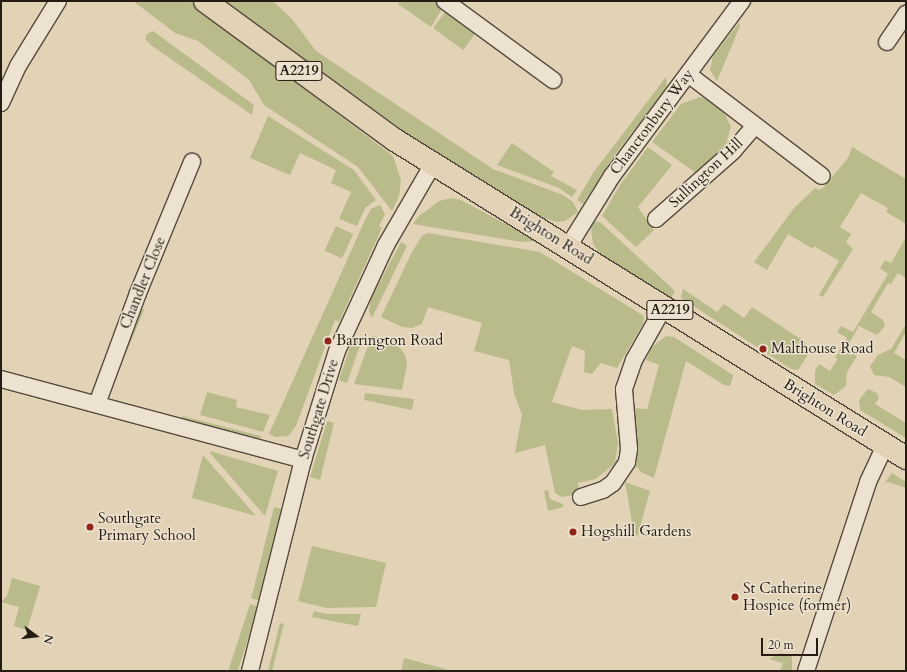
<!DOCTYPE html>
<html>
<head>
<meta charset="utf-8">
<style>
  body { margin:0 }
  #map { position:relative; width:907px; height:672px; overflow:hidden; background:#e3d3b6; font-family:Cardo,serif }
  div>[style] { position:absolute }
  .green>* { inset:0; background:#b9bb8b; transform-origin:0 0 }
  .roads { filter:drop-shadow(1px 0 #544a3c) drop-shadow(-1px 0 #544a3c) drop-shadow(0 1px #544a3c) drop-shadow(0 -1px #544a3c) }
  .street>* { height:16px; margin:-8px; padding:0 8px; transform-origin:8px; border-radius:8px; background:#ede2d0 }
  .primary>* { height:22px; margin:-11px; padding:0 11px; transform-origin:11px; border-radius:11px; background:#e3d3b6 }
  .dots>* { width:11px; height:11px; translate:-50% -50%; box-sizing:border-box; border:2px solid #ede2d0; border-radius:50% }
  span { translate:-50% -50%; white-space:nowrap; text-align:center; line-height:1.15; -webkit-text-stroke:3px #ede2d0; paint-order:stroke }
  .shield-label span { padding:1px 3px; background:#ede2d0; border:1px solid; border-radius:3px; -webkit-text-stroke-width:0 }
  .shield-label { font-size:14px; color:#251c14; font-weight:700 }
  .street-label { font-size:15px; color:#251c14 }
  .poi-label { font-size:15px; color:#251c14 }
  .left { translate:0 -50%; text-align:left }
  .frame { position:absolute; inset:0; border:2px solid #251c14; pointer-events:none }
  .north { position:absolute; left:16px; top:616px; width:40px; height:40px; -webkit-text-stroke:3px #ede2d0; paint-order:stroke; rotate:105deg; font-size:11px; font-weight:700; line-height:16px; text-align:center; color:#251c14 }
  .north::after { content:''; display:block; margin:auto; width:14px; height:18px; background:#251c14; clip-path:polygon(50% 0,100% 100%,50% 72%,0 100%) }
  .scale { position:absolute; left:761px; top:638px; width:57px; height:18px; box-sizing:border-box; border:2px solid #251c14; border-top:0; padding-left:5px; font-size:12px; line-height:14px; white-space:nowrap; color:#251c14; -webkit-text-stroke:3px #ede2d0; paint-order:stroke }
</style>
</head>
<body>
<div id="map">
  <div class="green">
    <div style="clip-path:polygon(133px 1px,189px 1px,393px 156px,401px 180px,399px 196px,392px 211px,358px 167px,264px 105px,249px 80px,198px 41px,175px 33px)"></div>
    <div style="clip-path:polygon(225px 1px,273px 1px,292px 19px,316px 51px,493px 169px,563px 195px,573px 202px,578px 212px,565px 221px,557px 222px,537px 216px,415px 139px)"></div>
    <div style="clip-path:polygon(400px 1px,435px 1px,442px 9px,431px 27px,398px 4px)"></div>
    <div style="left:445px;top:12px;width:37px;height:20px;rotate:36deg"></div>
    <div style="clip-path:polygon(739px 23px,740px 26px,717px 81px,710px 70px,713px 56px)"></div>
    <div style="clip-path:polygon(153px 31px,254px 105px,252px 115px,152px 46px,145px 39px,147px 34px)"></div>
    <div style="clip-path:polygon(666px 77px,667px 88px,616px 153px,583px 204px,577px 200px,593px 173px)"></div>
    <div style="clip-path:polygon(700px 97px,711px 101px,723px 110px,731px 127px,726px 144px,696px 173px,652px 142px,681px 104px)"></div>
    <div style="clip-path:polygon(268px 116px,354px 170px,376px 200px,365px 208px,357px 226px,339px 219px,351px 192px,331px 183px,336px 170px,300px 153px,290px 175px,250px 158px)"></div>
    <div style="clip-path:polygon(512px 143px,554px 172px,551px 176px,577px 190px,572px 197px,559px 188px,497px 165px)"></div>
    <div style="clip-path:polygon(648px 147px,672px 165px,638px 207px,654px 230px,636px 247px,602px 216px,620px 185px)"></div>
    <div style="clip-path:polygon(852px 147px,906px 179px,906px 224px,886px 212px,888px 208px,861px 193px,840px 227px,851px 234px,846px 242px,853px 249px,823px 297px,819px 295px,839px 261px,814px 246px,813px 249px,788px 234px,767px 270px,754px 262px,794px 208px,815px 188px,819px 190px,823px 188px,848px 158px)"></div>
    <div style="clip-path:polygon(451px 198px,461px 200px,537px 241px,522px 242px,413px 224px,418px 217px,439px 201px)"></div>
    <div style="clip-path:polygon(380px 205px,385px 214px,379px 226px,382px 228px,339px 322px,335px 320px,296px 426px,288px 436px,275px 437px,269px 434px,364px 222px,371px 209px)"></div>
    <div style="clip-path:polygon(593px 221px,600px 222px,675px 291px,671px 298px,603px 257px,593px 244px,591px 228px)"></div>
    <div style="left:336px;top:226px;width:19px;height:27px;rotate:25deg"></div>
    <div style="clip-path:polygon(428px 233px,540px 252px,644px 316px,643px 324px,617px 368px,601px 363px,592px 374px,584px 372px,585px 351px,572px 346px,552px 402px,582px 410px,612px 409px,618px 443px,615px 463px,596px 479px,578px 483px,580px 494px,562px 497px,555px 493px,545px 445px,515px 453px,522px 415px,514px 393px,509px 360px,474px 351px,482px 323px,428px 307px,422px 324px,412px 328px,402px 327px,381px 317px,412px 252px,422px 236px)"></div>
    <div style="clip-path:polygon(906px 237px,906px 278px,898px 273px,891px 284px,888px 283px,871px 312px,883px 320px,885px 326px,877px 335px,859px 326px,846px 349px,857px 356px,847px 372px,846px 386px,834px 395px,815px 384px,815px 371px,819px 364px,830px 371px,838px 359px,835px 358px,847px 338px,837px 332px,841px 326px,853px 332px,888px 274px,880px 268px,885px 260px,891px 263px)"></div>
    <div style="clip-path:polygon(401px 242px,407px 246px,372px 318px,369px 311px,371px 298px)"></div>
    <div style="clip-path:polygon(683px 289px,717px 312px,724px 304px,744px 318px,752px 307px,805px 342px,809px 353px,798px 370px,791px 369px,681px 298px)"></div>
    <div style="clip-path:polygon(145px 308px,113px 384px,109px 382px,140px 311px)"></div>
    <div style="clip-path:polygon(906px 324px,906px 332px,894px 353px,906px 360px,906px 387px,889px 377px,874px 375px,870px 366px,878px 355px,891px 349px)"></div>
    <div style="clip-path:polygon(372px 335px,400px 348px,405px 355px,407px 364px,402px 390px,354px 384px)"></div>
    <div style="clip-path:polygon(666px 336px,674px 337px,733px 375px,732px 380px,730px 386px,724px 385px,686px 361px,654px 478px,641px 472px,635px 465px,629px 408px,647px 409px,659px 365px,646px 360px,652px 347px)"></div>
    <div style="clip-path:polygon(363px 337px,347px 383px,339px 380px,350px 347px)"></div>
    <div style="clip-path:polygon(868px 389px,877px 393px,879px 398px,875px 404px,906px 423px,906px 438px,860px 410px,859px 400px)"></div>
    <div style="clip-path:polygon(207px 392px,237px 400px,236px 407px,270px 415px,263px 432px,200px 415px)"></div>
    <div style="clip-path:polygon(365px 393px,414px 399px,412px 410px,364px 400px)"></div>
    <div style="clip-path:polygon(182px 416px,261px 436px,260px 439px,182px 420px)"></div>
    <div style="clip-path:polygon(327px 421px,334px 423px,320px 480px,310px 477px)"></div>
    <div style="clip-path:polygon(210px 451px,278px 471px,265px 516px,210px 453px)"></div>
    <div style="clip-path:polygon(203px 455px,256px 516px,192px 498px)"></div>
    <div style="clip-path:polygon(892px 473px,906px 482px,906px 488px,888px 482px,884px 484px)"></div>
    <div style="clip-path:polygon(625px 482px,650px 491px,637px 538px,632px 522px)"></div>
    <div style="clip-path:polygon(548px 490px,550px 499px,563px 504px,563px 507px,548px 511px,544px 491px)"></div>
    <div style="left:274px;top:507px;width:8px;height:94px;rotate:14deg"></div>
    <div style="clip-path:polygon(312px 546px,386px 563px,376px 607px,326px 608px,298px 601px)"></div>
    <div style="clip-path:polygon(12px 578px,40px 586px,27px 630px,14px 626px,19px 607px,1px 602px,7px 596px)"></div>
    <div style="left:250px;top:604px;width:9px;height:69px;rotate:18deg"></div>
    <div style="clip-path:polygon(314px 611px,326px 614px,361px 614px,358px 626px,312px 617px)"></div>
    <div style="left:280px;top:623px;width:4px;height:49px;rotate:14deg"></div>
    <div style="clip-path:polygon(781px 653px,792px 657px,792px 671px,780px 671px,783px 663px,769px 659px)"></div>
    <div style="clip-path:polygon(404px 658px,446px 669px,445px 671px,401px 671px)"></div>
  </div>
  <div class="roads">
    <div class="street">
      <div style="left:445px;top:1px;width:134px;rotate:36.2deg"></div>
      <div style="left:887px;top:42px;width:34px;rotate:-56deg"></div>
      <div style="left:688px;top:74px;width:168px;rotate:37.3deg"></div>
      <div style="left:1px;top:103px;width:41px;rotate:-65.3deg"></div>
      <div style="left:18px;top:66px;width:76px;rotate:-58.4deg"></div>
      <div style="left:656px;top:219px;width:103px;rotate:-41.4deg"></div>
      <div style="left:733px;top:151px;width:33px;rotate:-49deg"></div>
      <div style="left:568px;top:247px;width:84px;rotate:-58.2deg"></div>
      <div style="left:612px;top:176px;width:218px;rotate:-53.4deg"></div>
      <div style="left:1px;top:379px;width:313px;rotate:15deg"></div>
      <div style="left:97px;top:404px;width:118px;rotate:-69.7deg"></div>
      <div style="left:138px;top:293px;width:142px;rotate:-67.6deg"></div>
      <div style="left:581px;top:497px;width:23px;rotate:-18deg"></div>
      <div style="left:603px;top:490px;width:12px;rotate:-35deg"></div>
      <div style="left:613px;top:483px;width:25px;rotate:-56deg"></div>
      <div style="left:627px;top:462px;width:13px;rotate:-81deg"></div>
      <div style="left:629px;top:449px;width:60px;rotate:-94.8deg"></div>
      <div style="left:624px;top:389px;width:31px;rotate:-71deg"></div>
      <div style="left:634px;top:360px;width:61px;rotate:-60.5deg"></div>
      <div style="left:250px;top:671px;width:218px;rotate:-75.9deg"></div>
      <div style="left:303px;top:460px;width:114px;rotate:-72.7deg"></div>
      <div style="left:337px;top:351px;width:117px;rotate:-65.2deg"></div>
      <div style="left:386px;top:245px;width:94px;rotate:-59.9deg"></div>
      <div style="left:806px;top:671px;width:199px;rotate:-71.8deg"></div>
      <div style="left:868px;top:482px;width:40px;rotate:-65deg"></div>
    </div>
    <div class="primary">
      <div style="left:205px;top:1px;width:235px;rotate:36.2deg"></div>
      <div style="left:395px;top:140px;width:602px;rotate:31.89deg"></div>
    </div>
  </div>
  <div class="dots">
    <div style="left:328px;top:341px;background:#8f2418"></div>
    <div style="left:763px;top:349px;background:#8f2418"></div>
    <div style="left:90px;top:527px;background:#8f2418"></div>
    <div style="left:573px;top:532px;background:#8f2418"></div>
    <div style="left:735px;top:597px;background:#8f2418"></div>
  </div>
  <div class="shield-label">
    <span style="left:299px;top:71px">A2219</span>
    <span style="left:670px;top:310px">A2219</span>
  </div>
  <div class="street-label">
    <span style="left:652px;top:122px;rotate:-53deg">Chanctonbury Way</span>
    <span style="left:706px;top:173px;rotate:-43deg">Sullington Hill</span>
    <span style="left:551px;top:236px;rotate:32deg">Brighton Road</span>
    <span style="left:143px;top:283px;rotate:-68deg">Chandler Close</span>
    <span style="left:825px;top:408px;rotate:32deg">Brighton Road</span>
    <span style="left:319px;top:409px;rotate:-73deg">Southgate Drive</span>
  </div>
  <div class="poi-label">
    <span class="left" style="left:336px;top:341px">Barrington Road</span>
    <span class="left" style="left:771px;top:349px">Malthouse Road</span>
    <span class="left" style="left:98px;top:527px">Southgate<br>Primary School</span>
    <span class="left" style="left:581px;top:532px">Hogshill Gardens</span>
    <span class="left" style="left:743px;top:597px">St Catherine<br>Hospice (former)</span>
  </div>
  <div class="frame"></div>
  <div class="north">N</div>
  <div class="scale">20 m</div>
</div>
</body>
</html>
